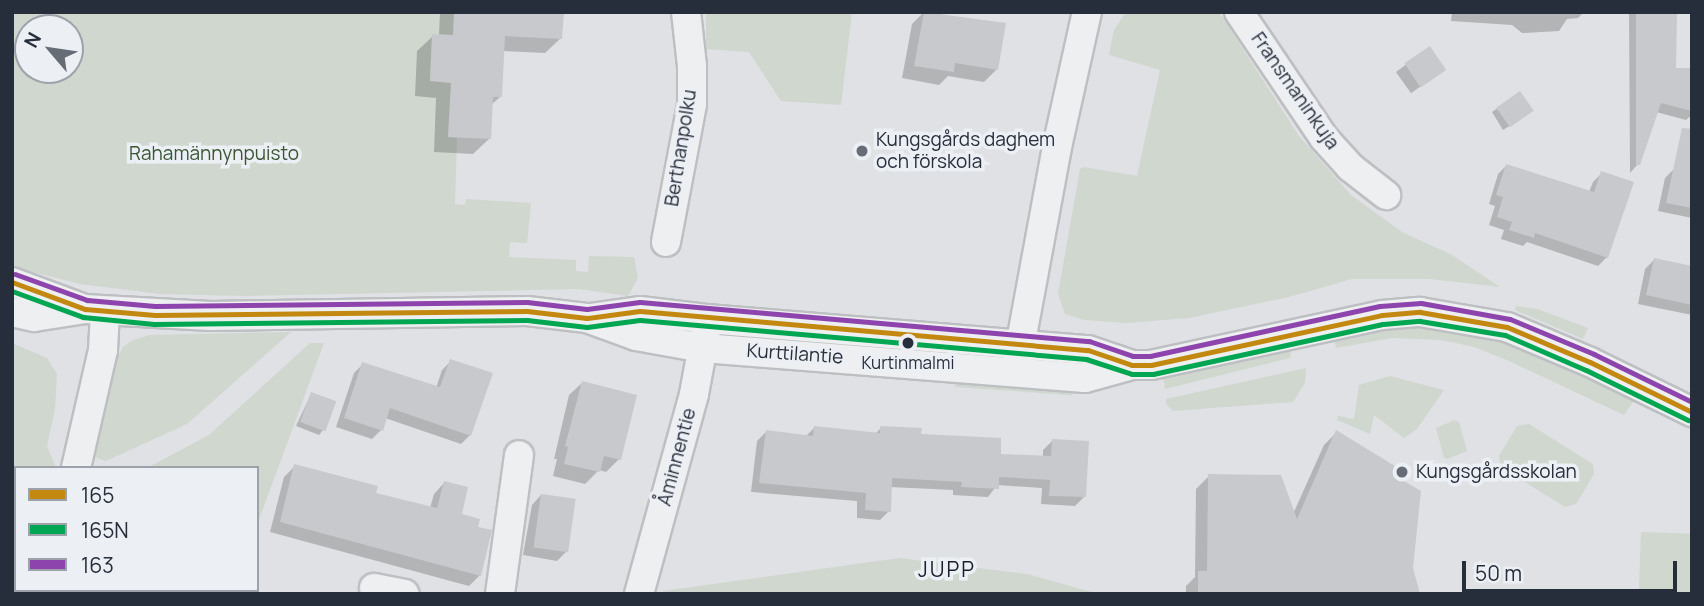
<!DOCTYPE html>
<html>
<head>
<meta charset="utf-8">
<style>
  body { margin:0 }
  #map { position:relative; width:1704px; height:606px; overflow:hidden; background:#dfe1e4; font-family:Manrope,sans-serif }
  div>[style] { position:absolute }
  .green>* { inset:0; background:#cfd7cf; transform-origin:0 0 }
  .shadow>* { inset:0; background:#0003; transform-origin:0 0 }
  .building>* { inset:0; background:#c7c9cc; transform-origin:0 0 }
  .roads { filter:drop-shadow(2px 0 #bdbfc2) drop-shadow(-2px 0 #bdbfc2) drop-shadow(0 2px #bdbfc2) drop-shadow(0 -2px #bdbfc2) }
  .minor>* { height:28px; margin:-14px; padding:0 14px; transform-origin:14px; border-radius:14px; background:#eeeff0 }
  .bus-1>* { height:5px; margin:-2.5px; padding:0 2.5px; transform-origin:2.5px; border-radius:2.5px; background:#c3880f }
  .bus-2>* { height:5px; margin:-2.5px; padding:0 2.5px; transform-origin:2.5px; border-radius:2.5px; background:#00a651 }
  .bus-3>* { height:5px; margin:-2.5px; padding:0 2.5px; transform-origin:2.5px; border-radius:2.5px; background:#8e44ad }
  .dots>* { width:19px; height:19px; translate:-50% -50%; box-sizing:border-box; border:4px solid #eceff4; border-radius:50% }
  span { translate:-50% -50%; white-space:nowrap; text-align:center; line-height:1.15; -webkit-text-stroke:7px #eceff4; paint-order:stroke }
  .bus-label { font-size:17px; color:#272e3b }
  .street-label { font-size:19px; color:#272e3b }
  .poi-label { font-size:19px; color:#272e3b }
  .left { translate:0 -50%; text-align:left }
  .park-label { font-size:19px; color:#3b5635 }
  .neighbourhood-label { font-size:21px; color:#1a1f2c; letter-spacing:2px }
  .frame { position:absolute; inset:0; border:14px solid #272e3b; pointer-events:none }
  .legend { position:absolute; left:14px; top:466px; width:245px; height:126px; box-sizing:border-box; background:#eceff4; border:2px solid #9da2aa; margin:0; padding:9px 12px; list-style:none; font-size:21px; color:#272e3b }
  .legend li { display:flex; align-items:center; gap:14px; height:35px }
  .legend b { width:35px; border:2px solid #9da2aa }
  .north { position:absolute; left:14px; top:14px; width:70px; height:70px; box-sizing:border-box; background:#eceff4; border:2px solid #9da2aa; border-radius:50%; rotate:299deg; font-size:19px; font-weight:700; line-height:28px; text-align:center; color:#272e3b }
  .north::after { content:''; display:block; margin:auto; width:24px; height:32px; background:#676d76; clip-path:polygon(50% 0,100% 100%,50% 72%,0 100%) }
  .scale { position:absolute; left:1462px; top:561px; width:215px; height:32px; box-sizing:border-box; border:4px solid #272e3b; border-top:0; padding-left:9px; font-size:21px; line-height:24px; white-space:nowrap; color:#272e3b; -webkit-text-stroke:5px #eceff4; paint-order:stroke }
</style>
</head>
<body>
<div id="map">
  <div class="green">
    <div style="clip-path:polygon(evenodd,12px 12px,454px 12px,453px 35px,432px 34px,430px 81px,451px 83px,448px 137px,457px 138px,455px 204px,465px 205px,466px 199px,531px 203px,527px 243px,510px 242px,509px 257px,576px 260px,576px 271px,588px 272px,589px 256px,634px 257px,638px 278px,628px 296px,579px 289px,246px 296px,160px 294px,80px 284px,12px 267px,12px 12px,28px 28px,70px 28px,70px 70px,28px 70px,28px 28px)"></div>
    <div style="clip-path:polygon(706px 12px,852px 12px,841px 105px,781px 101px,749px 52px,706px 49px)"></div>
    <div style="clip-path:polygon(1126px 12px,1219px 12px,1299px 136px,1351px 195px,1402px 232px,1452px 255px,1500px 287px,1430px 279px,1352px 279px,1289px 297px,1189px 318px,1127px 323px,1084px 320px,1065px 314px,1058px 294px,1080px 169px,1084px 167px,1137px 176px,1160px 70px,1109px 55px,1114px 30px)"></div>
    <div style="clip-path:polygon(1516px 306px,1537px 309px,1588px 328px,1583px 339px,1515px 310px)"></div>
    <div style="clip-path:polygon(1396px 325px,1452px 327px,1531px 347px,1636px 398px,1624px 415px,1509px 361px,1474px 347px,1441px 340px,1392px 338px,1336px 348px,1334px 336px)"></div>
    <div style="clip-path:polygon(291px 332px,187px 424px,106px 461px,95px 457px,116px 360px,123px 347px,133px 340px,150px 335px)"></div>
    <div style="clip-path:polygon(12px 343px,47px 358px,57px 374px,55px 409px,47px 446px,56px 468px,16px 468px,16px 505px,12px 506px)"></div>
    <div style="clip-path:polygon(310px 343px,324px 343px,257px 525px,257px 468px,147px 468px,209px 435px)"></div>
    <div style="clip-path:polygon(1280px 349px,1291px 351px,1290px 358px,1165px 389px,1163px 377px)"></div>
    <div style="clip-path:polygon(1306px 368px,1305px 383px,1293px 402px,1173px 411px,1166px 404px,1166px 399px)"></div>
    <div style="left:956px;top:373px;width:117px;height:14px;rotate:4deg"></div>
    <div style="clip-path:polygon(1390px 376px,1444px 390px,1417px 429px,1404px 438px,1374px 415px,1370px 434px,1337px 420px,1338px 416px,1354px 419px,1359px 385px)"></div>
    <div style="clip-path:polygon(1455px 420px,1459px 422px,1467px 451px,1447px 459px,1444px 458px,1436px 428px)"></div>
    <div style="clip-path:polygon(1529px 424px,1593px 464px,1594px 474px,1576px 504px,1565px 507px,1501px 467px,1499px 456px,1517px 426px)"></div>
    <div style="left:1641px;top:532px;width:51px;height:62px;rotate:2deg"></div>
    <div style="clip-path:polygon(899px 558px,1027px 574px,1099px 594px,663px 594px,663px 591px)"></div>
  </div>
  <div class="shadow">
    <div style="clip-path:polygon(440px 12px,562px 12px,561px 38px,545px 53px,503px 51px,500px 97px,490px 106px,489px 139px,473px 154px,434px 152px,436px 98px,415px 96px,417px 51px,433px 36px,439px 36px)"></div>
    <div style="clip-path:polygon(924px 12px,1004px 25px,997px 69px,984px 82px,948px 76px,939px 85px,902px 78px,912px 24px)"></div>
    <div style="clip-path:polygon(1452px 12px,1584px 12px,1578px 18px,1567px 19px,1559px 31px,1522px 33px,1512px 25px,1451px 21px)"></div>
    <div style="clip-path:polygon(1629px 12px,1675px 12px,1674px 70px,1692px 70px,1692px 115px,1686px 120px,1656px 112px,1638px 164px,1630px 173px)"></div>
    <div style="left:1429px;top:48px;width:26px;height:41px;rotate:54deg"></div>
    <div style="clip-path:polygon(1519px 93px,1527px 115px,1503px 130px,1492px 112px)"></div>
    <div style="clip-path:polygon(1507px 165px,1589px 192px,1593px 182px,1602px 173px,1607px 257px,1598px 266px,1527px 242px,1523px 246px,1501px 239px,1504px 230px,1489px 225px,1495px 206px,1489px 204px,1498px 174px)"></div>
    <div style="clip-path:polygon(1674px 169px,1692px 173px,1692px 218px,1658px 211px,1665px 178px)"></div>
    <div style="clip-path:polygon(1654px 260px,1692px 268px,1692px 315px,1638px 304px,1645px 269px)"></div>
    <div style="clip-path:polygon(451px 361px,470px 435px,461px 444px,385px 418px,381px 430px,372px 439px,336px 427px,354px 373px,363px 364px,436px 388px,442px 370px)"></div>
    <div style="clip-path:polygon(582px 383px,619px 459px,606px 472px,599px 470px,585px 484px,553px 476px,557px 459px,554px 459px,569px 395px)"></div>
    <div style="clip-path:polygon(311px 394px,323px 430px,319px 435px,296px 426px)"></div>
    <div style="clip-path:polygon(815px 427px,874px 435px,881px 428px,999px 455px,1043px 457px,1043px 450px,1052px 441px,1084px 497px,1075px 506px,1041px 504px,1042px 488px,997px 485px,988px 497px,953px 495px,953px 490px,890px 487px,889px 511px,880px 520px,857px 518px,857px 501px,751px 492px,757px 441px,766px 432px,806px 436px)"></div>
    <div style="clip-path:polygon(1337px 432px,1402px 481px,1411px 568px,1418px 594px,1186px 594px,1186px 586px,1195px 577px,1196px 489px,1209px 476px,1293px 514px,1324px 445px)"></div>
    <div style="clip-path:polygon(295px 466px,374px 495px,430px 508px,434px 494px,444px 483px,459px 515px,476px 528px,480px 575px,469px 586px,270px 532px,284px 477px)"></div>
    <div style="clip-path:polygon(541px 495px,566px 552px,557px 561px,523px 555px,532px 505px)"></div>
  </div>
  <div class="building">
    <div style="clip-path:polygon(454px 12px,564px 12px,562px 39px,505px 36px,502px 97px,493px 97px,491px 139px,448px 137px,451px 83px,430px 81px,432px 34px,453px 35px)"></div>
    <div style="clip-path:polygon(924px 12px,1006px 23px,998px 70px,955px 63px,954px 72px,914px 66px)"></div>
    <div style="clip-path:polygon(1636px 12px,1677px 12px,1676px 68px,1692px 68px,1692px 111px,1661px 103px,1640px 165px,1636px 165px)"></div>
    <div style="left:1430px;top:46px;width:29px;height:31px;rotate:56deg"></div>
    <div style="left:1520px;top:91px;width:24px;height:29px;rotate:55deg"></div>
    <div style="clip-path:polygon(1682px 128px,1692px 129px,1692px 208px,1666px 203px)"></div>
    <div style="clip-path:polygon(1506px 164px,1594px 192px,1601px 171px,1634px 182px,1608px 258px,1535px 233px,1534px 238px,1509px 230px,1512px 222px,1497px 217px,1503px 197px,1496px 195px)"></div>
    <div style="clip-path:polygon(1654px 258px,1692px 266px,1692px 305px,1646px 295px)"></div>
    <div style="clip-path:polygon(450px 359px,493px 373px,471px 436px,390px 408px,383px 431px,344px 418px,362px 362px,440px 387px)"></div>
    <div style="clip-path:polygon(582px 381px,637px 395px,621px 460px,604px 456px,600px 472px,564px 464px,568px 447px,565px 446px)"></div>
    <div style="left:311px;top:392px;width:27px;height:32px;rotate:20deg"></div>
    <div style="clip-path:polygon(814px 426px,880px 433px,880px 426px,922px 428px,921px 434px,1001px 438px,1001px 454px,1051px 456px,1052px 439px,1089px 441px,1086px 497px,1049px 496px,1050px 480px,999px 477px,999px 489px,961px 487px,962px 482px,892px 478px,891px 512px,865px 510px,866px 493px,759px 483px,766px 430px,813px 436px)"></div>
    <div style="clip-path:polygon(1336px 430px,1408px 474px,1404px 481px,1421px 491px,1413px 568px,1420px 594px,1198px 594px,1198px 571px,1207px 571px,1208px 474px,1281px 475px,1297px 519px)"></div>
    <div style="clip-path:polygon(294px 464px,378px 486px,376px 493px,437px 508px,444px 481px,468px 487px,462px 514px,480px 519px,478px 527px,492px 530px,481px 576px,280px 522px)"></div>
    <div style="left:541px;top:494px;width:35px;height:54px;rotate:8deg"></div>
  </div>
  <div class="roads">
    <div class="minor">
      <div style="left:1239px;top:12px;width:152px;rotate:56deg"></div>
      <div style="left:1324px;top:138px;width:39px;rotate:48deg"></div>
      <div style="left:1350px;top:167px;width:46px;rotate:37.9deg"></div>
      <div style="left:666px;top:242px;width:140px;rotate:-79.3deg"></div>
      <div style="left:692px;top:104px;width:38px;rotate:-90deg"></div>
      <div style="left:692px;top:66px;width:54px;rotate:-96.3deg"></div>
      <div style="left:12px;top:282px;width:75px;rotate:20.4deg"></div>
      <div style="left:12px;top:312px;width:23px;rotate:13deg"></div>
      <div style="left:34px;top:317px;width:52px;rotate:-8.9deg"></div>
      <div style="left:85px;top:309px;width:125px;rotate:3.2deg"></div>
      <div style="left:210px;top:316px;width:317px;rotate:-0.9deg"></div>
      <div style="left:527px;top:311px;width:60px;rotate:6.7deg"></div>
      <div style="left:587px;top:318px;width:52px;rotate:20.2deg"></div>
      <div style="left:636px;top:336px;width:68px;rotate:10.2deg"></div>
      <div style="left:703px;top:348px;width:383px;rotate:4.5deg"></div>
      <div style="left:1085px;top:378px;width:49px;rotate:-15.5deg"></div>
      <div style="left:1132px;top:365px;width:19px"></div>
      <div style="left:1151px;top:365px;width:236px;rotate:-12.2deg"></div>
      <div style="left:1382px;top:315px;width:38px;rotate:-5deg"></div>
      <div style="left:1420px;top:312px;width:88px;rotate:9.8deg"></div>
      <div style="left:1507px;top:327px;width:90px;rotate:22.9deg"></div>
      <div style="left:1590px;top:362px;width:114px;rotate:26.1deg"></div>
      <div style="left:590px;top:318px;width:50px;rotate:-8deg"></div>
      <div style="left:640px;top:311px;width:67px;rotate:6.8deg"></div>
      <div style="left:707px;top:319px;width:382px;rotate:4.7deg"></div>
      <div style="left:1088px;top:350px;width:46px;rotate:18.8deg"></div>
      <div style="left:1017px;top:363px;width:220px;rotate:-79.5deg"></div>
      <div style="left:1057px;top:147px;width:138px;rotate:-77.5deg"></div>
      <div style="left:76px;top:468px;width:121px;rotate:-77.1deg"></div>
      <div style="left:103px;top:350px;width:39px;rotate:-87deg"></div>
      <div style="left:12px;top:520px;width:4px;rotate:-14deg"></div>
      <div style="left:374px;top:588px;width:31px;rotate:11deg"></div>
      <div style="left:500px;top:594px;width:140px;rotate:-82.2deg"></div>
      <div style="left:639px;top:594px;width:207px;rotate:-74.6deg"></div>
      <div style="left:694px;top:394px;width:66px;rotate:-79.5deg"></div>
    </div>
  </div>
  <div class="bus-1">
    <div style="left:12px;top:282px;width:78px;rotate:20.3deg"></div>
    <div style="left:85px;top:309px;width:70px;rotate:4.9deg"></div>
    <div style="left:155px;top:315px;width:372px;rotate:-0.6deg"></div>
    <div style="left:527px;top:311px;width:60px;rotate:6.7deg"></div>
    <div style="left:587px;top:318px;width:53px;rotate:-7.5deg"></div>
    <div style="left:640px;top:311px;width:450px;rotate:5deg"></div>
    <div style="left:1088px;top:350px;width:46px;rotate:18.8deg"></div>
    <div style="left:1132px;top:365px;width:19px"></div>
    <div style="left:1151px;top:365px;width:236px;rotate:-12.2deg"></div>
    <div style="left:1382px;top:315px;width:38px;rotate:-5deg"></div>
    <div style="left:1420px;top:312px;width:88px;rotate:9.8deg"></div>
    <div style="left:1507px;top:327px;width:90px;rotate:22.9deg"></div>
    <div style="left:1590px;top:362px;width:114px;rotate:26.1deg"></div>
  </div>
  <div class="bus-2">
    <div style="left:12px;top:291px;width:76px;rotate:20.1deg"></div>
    <div style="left:83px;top:317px;width:71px;rotate:5.6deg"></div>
    <div style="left:154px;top:324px;width:373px;rotate:-0.6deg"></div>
    <div style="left:527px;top:320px;width:60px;rotate:6.7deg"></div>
    <div style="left:587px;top:327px;width:53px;rotate:-7.5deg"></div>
    <div style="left:640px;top:320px;width:448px;rotate:5deg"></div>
    <div style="left:1086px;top:359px;width:48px;rotate:18.1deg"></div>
    <div style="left:1132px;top:374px;width:21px"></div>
    <div style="left:1153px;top:374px;width:235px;rotate:-12.3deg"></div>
    <div style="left:1383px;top:324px;width:37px;rotate:-5deg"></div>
    <div style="left:1420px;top:321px;width:86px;rotate:9.4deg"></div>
    <div style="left:1505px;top:335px;width:88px;rotate:23.4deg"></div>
    <div style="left:1586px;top:370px;width:114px;rotate:26.1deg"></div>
  </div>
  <div class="bus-3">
    <div style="left:15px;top:274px;width:77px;rotate:19.9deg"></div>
    <div style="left:87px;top:300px;width:68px;rotate:5deg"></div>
    <div style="left:155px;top:306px;width:372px;rotate:-0.6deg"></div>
    <div style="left:527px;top:302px;width:60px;rotate:6.7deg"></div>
    <div style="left:587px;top:309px;width:53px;rotate:-7.5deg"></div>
    <div style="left:640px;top:302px;width:451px;rotate:5deg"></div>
    <div style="left:1089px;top:341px;width:46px;rotate:18.8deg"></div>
    <div style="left:1133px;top:356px;width:17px"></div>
    <div style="left:1150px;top:356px;width:235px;rotate:-12.3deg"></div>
    <div style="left:1380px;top:306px;width:41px;rotate:-4.2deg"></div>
    <div style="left:1421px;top:303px;width:90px;rotate:10.2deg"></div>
    <div style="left:1510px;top:319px;width:91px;rotate:22.6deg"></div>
    <div style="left:1594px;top:354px;width:109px;rotate:26.1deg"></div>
  </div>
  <div class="dots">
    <div style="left:862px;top:151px;background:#676d76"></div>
    <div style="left:908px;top:343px;background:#272e3b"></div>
    <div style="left:1402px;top:472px;background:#676d76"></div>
  </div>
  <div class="bus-label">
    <span style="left:908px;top:363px">Kurtinmalmi</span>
  </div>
  <div class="street-label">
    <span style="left:1295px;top:91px;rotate:55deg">Fransmaninkuja</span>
    <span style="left:681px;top:148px;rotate:-81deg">Berthanpolku</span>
    <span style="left:795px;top:354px;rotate:4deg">Kurttilantie</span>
    <span style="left:677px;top:457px;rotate:-75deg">Åminnentie</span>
  </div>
  <div class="poi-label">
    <span class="left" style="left:876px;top:151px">Kungsgårds daghem<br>och förskola</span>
    <span class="left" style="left:1416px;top:472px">Kungsgårdsskolan</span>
  </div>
  <div class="park-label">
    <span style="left:214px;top:154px">Rahamännynpuisto</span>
  </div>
  <div class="neighbourhood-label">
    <span style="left:947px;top:569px">JUPP</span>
  </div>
  <div class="frame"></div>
  <ul class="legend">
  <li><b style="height:9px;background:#c3880f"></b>165</li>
  <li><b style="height:9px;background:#00a651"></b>165N</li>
  <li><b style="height:9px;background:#8e44ad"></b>163</li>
  </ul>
  <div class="north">N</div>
  <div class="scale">50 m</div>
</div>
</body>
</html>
